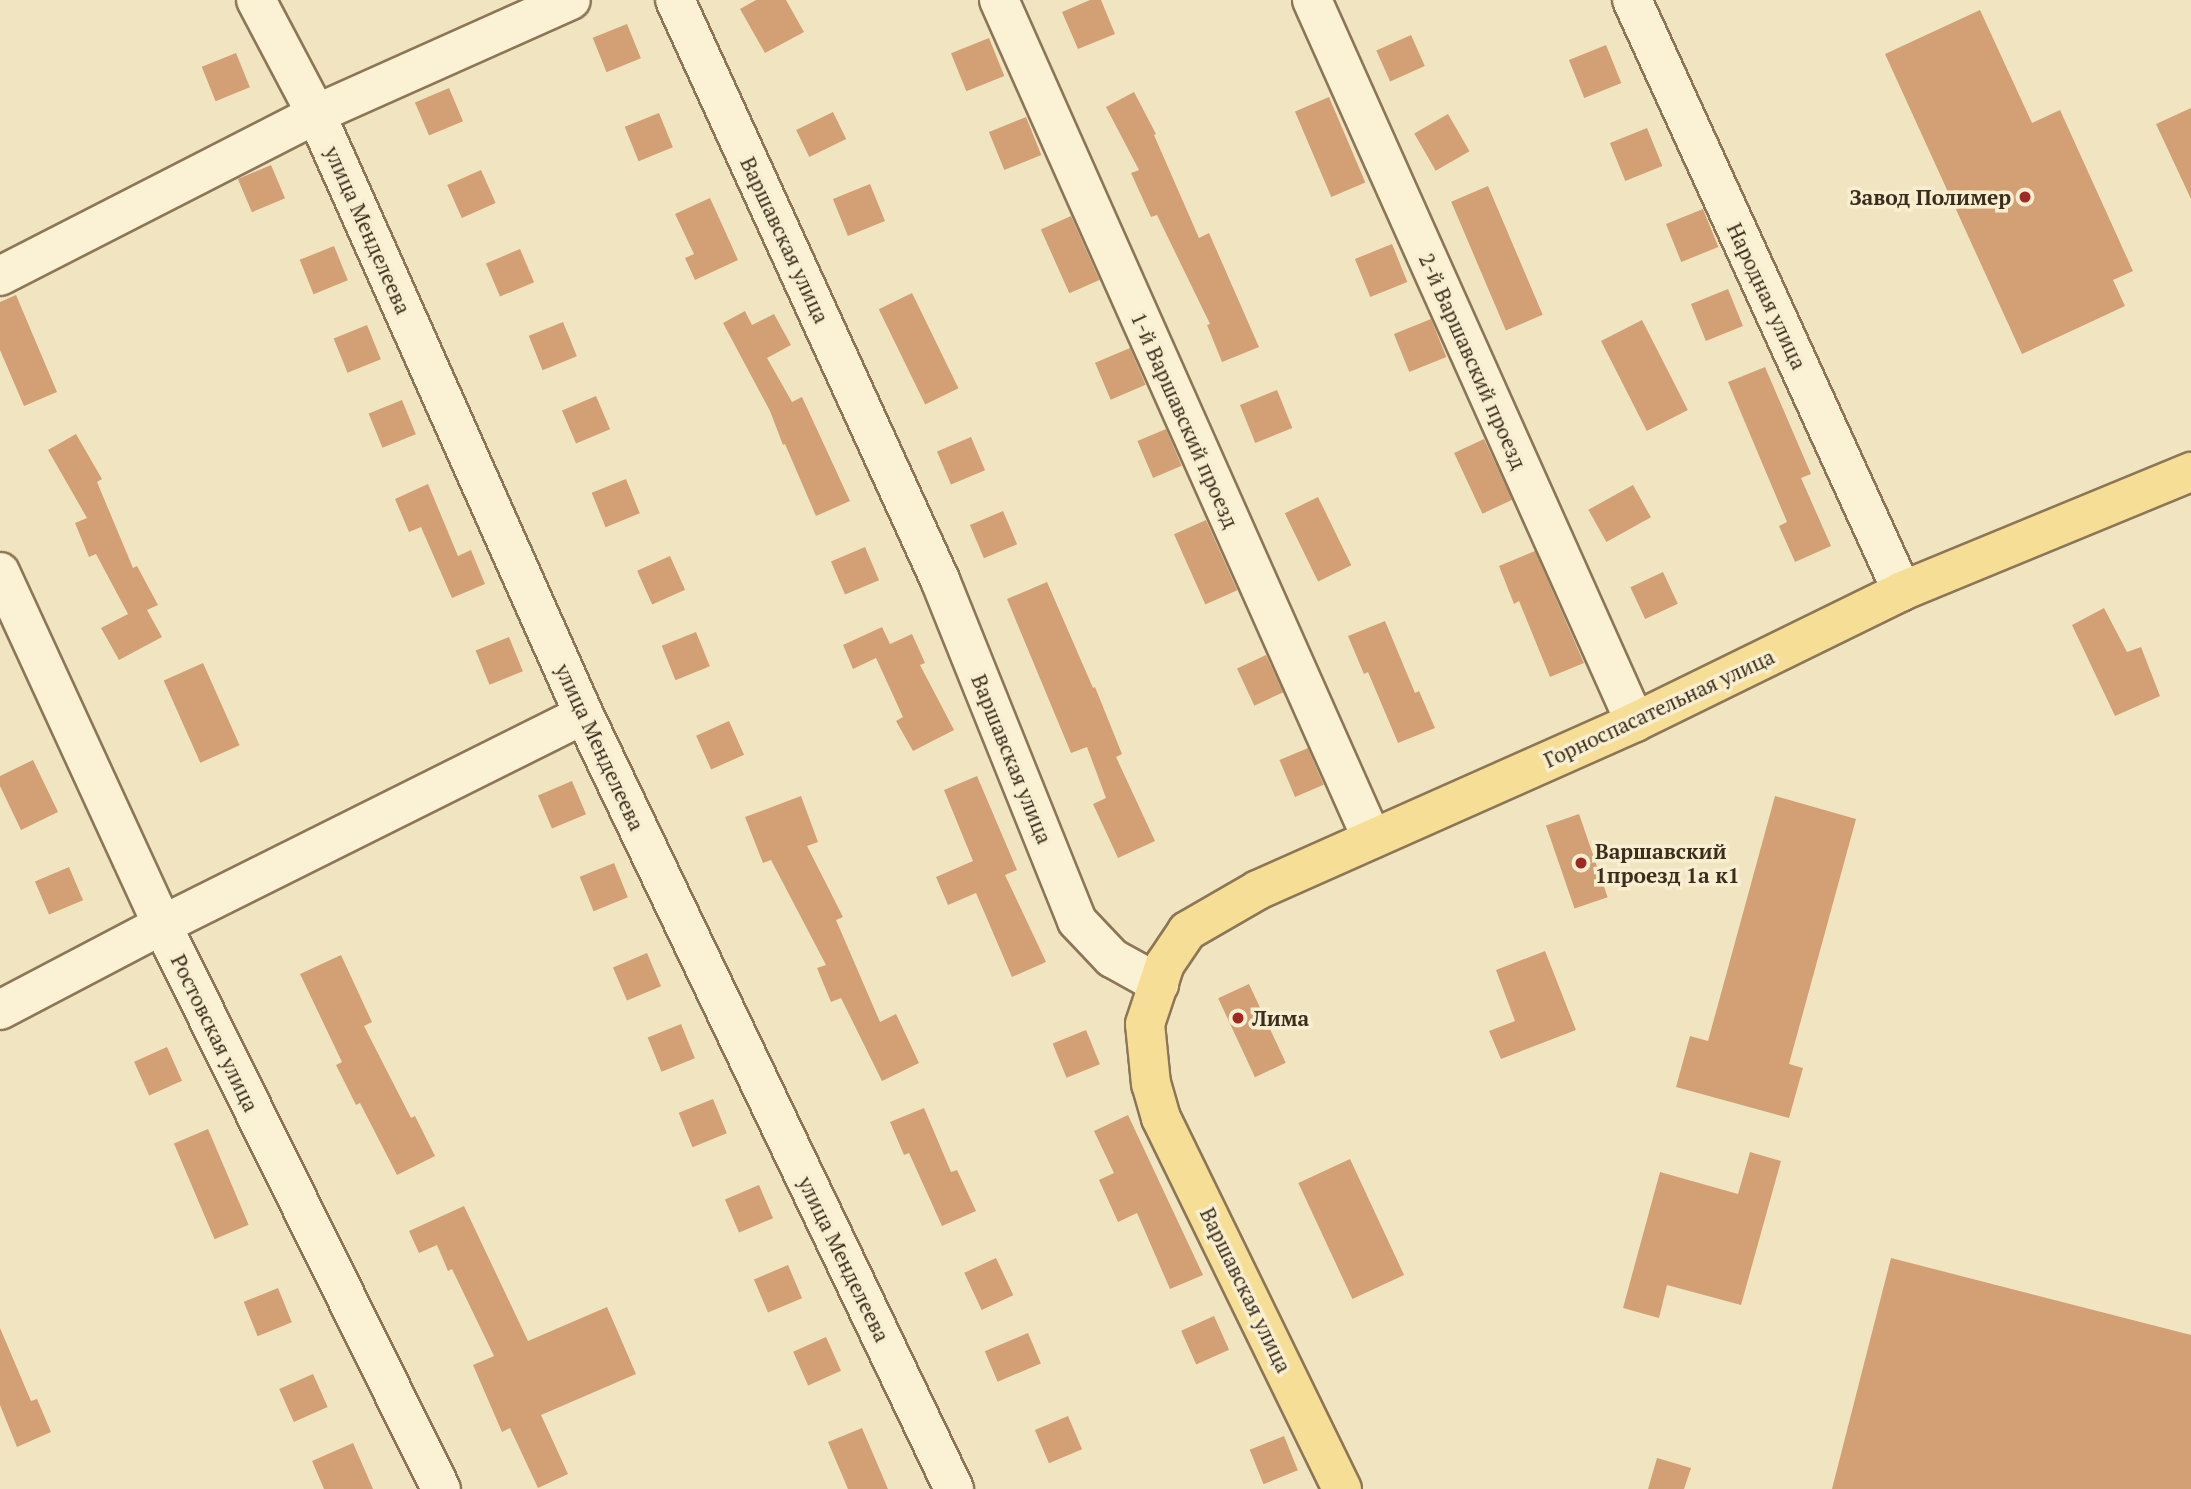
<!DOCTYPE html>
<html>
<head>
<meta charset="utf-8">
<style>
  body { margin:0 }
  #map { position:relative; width:2191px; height:1489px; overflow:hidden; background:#f1e5c1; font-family:"PT Serif",serif }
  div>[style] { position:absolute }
  .building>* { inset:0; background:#d2a074; transform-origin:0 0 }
  .roads { filter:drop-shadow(2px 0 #8c7657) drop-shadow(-2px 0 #8c7657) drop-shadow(0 2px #8c7657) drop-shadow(0 -2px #8c7657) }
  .minor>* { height:38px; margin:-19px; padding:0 19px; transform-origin:19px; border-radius:19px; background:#fbf2d5 }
  .major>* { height:38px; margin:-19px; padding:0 19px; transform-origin:19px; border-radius:19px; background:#f7de96 }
  .dots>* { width:19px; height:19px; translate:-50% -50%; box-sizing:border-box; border:4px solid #f8efd1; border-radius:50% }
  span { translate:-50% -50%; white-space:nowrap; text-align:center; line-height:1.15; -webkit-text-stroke:7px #f8efd1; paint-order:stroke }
  .poi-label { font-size:21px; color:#3b2d1d; font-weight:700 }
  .right { translate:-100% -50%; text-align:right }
  .left { translate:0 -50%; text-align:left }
  .street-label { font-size:21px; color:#3b2d1d }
</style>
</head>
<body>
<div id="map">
  <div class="building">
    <div style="clip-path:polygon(756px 0,786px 0,804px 32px,765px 53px,740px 9px)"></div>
    <div style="clip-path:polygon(1090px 0,1101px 0,1115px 34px,1078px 49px,1062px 12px)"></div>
    <div style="clip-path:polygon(1980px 10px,2032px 123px,2060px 110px,2133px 271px,2113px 280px,2125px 306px,2022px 354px,1885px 54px)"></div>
    <div style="left:627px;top:24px;width:37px;height:37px;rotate:68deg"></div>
    <div style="left:1411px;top:35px;width:34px;height:38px;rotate:66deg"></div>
    <div style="left:989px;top:38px;width:41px;height:41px;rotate:68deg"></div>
    <div style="left:1606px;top:45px;width:41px;height:40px;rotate:68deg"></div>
    <div style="left:236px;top:53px;width:37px;height:37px;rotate:68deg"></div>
    <div style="left:449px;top:88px;width:36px;height:37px;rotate:67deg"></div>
    <div style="clip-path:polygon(1134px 92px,1156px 134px,1154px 135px,1199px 238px,1209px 233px,1259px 347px,1222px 362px,1207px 325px,1210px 324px,1157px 215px,1151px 217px,1131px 173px,1139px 170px,1106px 107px)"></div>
    <div style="left:1329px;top:97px;width:93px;height:37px;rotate:67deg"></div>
    <div style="clip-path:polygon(2191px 108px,2191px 199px,2156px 124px)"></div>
    <div style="left:833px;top:112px;width:30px;height:41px;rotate:64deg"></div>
    <div style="left:659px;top:113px;width:37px;height:37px;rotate:68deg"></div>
    <div style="left:1448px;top:114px;width:43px;height:39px;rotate:60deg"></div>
    <div style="left:1026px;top:117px;width:41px;height:40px;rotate:68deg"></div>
    <div style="left:1647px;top:128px;width:41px;height:40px;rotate:68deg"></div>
    <div style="left:271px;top:165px;width:36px;height:36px;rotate:67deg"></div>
    <div style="left:481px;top:170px;width:36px;height:37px;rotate:66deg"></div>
    <div style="left:870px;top:184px;width:40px;height:40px;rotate:68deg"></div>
    <div style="left:1488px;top:186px;width:140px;height:40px;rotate:67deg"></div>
    <div style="clip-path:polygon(710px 198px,738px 260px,695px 280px,685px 258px,694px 254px,675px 214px)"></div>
    <div style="left:1703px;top:209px;width:41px;height:40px;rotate:68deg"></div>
    <div style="left:1071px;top:216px;width:70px;height:33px;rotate:66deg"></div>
    <div style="left:1392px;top:244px;width:41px;height:40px;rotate:68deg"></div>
    <div style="left:334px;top:246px;width:37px;height:37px;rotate:68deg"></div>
    <div style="left:520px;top:249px;width:36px;height:37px;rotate:67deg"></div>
    <div style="left:1728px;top:289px;width:40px;height:40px;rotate:68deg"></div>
    <div style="left:912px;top:293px;width:106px;height:37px;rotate:64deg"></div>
    <div style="clip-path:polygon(16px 295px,57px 392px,24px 406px,0 350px,0 302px)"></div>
    <div style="clip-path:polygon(745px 311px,752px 325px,774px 314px,791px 345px,767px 358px,792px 402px,802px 397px,850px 501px,816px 516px,785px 444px,783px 445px,770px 411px,723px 323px)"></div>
    <div style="left:1431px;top:319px;width:41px;height:40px;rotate:68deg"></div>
    <div style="left:1642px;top:320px;width:101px;height:46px;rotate:63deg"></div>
    <div style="left:563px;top:322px;width:37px;height:37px;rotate:68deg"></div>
    <div style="left:367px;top:325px;width:37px;height:36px;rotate:68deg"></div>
    <div style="left:1130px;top:348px;width:40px;height:38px;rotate:67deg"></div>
    <div style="clip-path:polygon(1765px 367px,1811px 474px,1801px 478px,1831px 546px,1795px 562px,1779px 526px,1787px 522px,1728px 382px)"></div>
    <div style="left:1277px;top:390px;width:41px;height:40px;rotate:68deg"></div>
    <div style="left:596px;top:396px;width:36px;height:37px;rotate:67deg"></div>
    <div style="left:402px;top:400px;width:37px;height:36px;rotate:68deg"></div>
    <div style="left:1166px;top:429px;width:40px;height:31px;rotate:67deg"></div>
    <div style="clip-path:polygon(76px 434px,102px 479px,97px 482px,133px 568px,137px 566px,158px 605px,147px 610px,162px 637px,119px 660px,101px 628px,128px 614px,96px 554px,89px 557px,75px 523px,87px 518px,48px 450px)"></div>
    <div style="left:971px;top:437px;width:36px;height:37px;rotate:67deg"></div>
    <div style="left:1484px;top:439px;width:67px;height:33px;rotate:65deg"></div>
    <div style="left:626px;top:479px;width:37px;height:37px;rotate:68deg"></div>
    <div style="clip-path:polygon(428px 484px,458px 556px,471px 550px,485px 584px,452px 598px,421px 527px,409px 532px,395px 499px)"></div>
    <div style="left:1633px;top:485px;width:37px;height:51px;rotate:61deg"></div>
    <div style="left:1318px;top:497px;width:76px;height:37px;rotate:64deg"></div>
    <div style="left:1003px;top:511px;width:36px;height:36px;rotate:67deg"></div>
    <div style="left:1206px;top:520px;width:77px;height:35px;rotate:66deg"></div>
    <div style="left:865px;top:547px;width:36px;height:37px;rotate:67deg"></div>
    <div style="clip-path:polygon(1535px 551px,1584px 663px,1550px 677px,1519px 601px,1514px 604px,1499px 566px)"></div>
    <div style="left:670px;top:556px;width:37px;height:36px;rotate:66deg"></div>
    <div style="left:1663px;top:572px;width:35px;height:36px;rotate:65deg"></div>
    <div style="clip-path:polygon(1047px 582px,1093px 688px,1095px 687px,1122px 754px,1116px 757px,1155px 841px,1118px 858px,1093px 804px,1106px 798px,1087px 747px,1071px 753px,1007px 599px)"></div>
    <div style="clip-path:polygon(2104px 608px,2127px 652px,2141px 647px,2160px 696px,2115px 716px,2072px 625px)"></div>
    <div style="clip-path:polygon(1385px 621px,1415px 693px,1419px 691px,1435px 728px,1398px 743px,1368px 672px,1364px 674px,1348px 636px)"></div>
    <div style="clip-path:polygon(882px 627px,890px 644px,912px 634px,925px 663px,920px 665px,954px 730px,913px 751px,896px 721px,903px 717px,876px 658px,853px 669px,843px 645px)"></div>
    <div style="left:696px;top:632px;width:37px;height:37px;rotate:68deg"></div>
    <div style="left:509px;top:637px;width:37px;height:36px;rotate:68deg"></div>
    <div style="left:1266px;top:655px;width:41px;height:32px;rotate:65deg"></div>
    <div style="left:203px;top:663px;width:90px;height:43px;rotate:66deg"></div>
    <div style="left:729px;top:721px;width:37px;height:36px;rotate:66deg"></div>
    <div style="left:1308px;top:748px;width:40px;height:31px;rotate:67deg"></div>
    <div style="clip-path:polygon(33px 760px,58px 812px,21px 830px,0 786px,0 776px)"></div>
    <div style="clip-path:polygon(977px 776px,1017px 870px,1005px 875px,1046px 962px,1012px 977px,976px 893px,948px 905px,936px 877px,973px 861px,944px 790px)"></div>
    <div style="left:572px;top:781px;width:36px;height:37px;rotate:67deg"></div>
    <div style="clip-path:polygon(801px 796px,818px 842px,807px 846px,843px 917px,836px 920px,880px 1022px,896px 1014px,919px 1063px,882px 1081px,841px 998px,831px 1002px,817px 968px,826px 965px,771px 860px,763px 863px,745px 817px)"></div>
    <div style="clip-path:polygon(1775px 796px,1856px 819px,1789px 1064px,1803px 1068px,1789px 1118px,1676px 1087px,1690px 1036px,1708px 1041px)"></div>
    <div style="left:1579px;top:814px;width:88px;height:35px;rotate:71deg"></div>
    <div style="left:614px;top:863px;width:37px;height:37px;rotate:68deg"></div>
    <div style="left:69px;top:867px;width:36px;height:37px;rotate:67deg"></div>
    <div style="clip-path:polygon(1545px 951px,1576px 1030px,1501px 1059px,1489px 1031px,1515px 1021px,1496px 970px)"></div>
    <div style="left:647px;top:953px;width:36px;height:37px;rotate:67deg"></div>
    <div style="clip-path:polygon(341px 955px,372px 1022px,364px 1026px,411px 1118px,415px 1116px,435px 1156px,397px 1175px,360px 1103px,356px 1105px,336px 1065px,342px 1062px,300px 974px)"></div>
    <div style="left:1249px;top:984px;width:87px;height:34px;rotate:65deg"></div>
    <div style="left:681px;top:1024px;width:37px;height:36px;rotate:68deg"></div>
    <div style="left:1086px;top:1030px;width:37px;height:36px;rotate:68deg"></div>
    <div style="left:167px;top:1047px;width:37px;height:36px;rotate:66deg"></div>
    <div style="left:713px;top:1099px;width:37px;height:37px;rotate:68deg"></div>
    <div style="clip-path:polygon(924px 1108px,951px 1172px,957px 1170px,976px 1211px,942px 1226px,909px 1153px,904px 1155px,890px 1122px)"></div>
    <div style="clip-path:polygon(1128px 1115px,1203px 1275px,1170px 1289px,1137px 1213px,1118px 1222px,1099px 1180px,1114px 1173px,1094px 1131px)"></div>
    <div style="left:208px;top:1129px;width:104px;height:37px;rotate:67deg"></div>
    <div style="clip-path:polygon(1750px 1152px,1781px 1161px,1741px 1305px,1667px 1285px,1659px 1318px,1623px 1308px,1660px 1172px,1738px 1194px)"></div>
    <div style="left:1350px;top:1159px;width:128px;height:57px;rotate:65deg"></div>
    <div style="left:759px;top:1185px;width:36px;height:37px;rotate:67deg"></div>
    <div style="clip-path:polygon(464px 1206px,528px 1341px,607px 1307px,636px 1374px,541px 1415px,568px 1474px,538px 1488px,510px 1428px,502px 1432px,473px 1365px,494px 1356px,452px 1269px,448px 1271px,437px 1245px,419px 1253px,409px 1231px)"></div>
    <div style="left:996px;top:1258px;width:41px;height:35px;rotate:65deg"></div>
    <div style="clip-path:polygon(1891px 1258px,2191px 1335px,2191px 1489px,1832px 1489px)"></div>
    <div style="left:788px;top:1265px;width:36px;height:37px;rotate:67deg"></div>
    <div style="left:278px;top:1288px;width:37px;height:37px;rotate:68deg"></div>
    <div style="left:1214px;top:1316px;width:37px;height:36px;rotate:66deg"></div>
    <div style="clip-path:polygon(0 1328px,31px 1401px,37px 1399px,51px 1432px,17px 1447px,0 1405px)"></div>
    <div style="left:1028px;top:1333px;width:33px;height:47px;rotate:67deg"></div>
    <div style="left:826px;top:1337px;width:37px;height:36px;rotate:66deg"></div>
    <div style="left:313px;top:1374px;width:36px;height:37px;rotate:66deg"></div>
    <div style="left:1068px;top:1416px;width:36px;height:36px;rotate:67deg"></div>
    <div style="clip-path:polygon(862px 1428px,888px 1489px,848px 1489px,828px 1442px)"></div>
    <div style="left:1284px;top:1436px;width:37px;height:37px;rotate:68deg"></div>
    <div style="clip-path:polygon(353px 1443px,373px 1489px,324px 1489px,312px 1461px)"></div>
    <div style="clip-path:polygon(1657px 1458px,1691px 1468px,1684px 1489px,1648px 1489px)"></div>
  </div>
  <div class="roads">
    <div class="minor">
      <div style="left:256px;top:0;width:129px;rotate:62.2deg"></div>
      <div style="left:316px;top:114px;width:658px;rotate:65.97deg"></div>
      <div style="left:584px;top:715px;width:858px;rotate:64.45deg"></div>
      <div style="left:675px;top:0;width:638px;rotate:65.44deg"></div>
      <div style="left:940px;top:580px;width:367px;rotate:68.1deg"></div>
      <div style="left:1077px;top:921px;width:51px;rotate:46.6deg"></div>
      <div style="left:1112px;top:958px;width:54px;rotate:29deg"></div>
      <div style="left:999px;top:0;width:918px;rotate:66.03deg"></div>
      <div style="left:1312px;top:0;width:791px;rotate:65.9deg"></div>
      <div style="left:1632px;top:0;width:650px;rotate:65.45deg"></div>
      <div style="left:0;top:276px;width:355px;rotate:-27.1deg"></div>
      <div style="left:316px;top:114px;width:279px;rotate:-24.1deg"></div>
      <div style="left:0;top:572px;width:388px;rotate:65.3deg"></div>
      <div style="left:162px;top:925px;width:629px;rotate:63.68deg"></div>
      <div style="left:0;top:1010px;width:183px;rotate:-27.7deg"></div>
      <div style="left:162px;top:925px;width:471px;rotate:-26.5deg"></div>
    </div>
    <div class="major">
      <div style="left:1342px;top:1489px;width:413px;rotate:-116deg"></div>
      <div style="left:1161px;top:1118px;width:35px;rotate:-106deg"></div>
      <div style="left:1151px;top:1084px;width:60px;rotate:-95.7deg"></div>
      <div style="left:1145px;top:1024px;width:63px;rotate:-71.6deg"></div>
      <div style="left:1165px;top:964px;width:40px;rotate:-56deg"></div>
      <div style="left:1187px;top:931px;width:82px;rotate:-30deg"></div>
      <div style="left:1258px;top:890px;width:413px;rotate:-24deg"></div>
      <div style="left:1635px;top:722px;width:297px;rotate:-26.1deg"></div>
      <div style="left:1902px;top:591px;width:313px;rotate:-22.4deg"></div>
    </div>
  </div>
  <div class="dots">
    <div style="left:2025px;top:197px;background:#9f2923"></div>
    <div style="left:1581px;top:863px;background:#9f2923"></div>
    <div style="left:1238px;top:1018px;background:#9f2923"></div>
  </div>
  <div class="poi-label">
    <span class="right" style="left:2011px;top:197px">Завод Полимер</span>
    <span class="left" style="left:1595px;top:863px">Варшавский<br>1проезд 1а к1</span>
    <span class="left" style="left:1252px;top:1018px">Лима</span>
  </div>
  <div class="street-label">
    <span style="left:368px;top:230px;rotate:66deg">улица Менделеева</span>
    <span style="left:785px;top:240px;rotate:65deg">Варшавская улица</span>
    <span style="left:1767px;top:296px;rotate:65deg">Народная улица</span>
    <span style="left:1473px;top:361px;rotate:66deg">2-й Варшавский проезд</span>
    <span style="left:1185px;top:420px;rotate:66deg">1-й Варшавский проезд</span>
    <span style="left:1659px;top:708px;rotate:-25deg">Горноспасательная улица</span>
    <span style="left:600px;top:747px;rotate:65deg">улица Менделеева</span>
    <span style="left:1012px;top:759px;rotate:68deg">Варшавская улица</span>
    <span style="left:215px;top:1033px;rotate:64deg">Ростовская улица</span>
    <span style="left:844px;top:1259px;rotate:64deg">улица Менделеева</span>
    <span style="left:1246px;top:1290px;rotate:64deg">Варшавская улица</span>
  </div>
</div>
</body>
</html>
